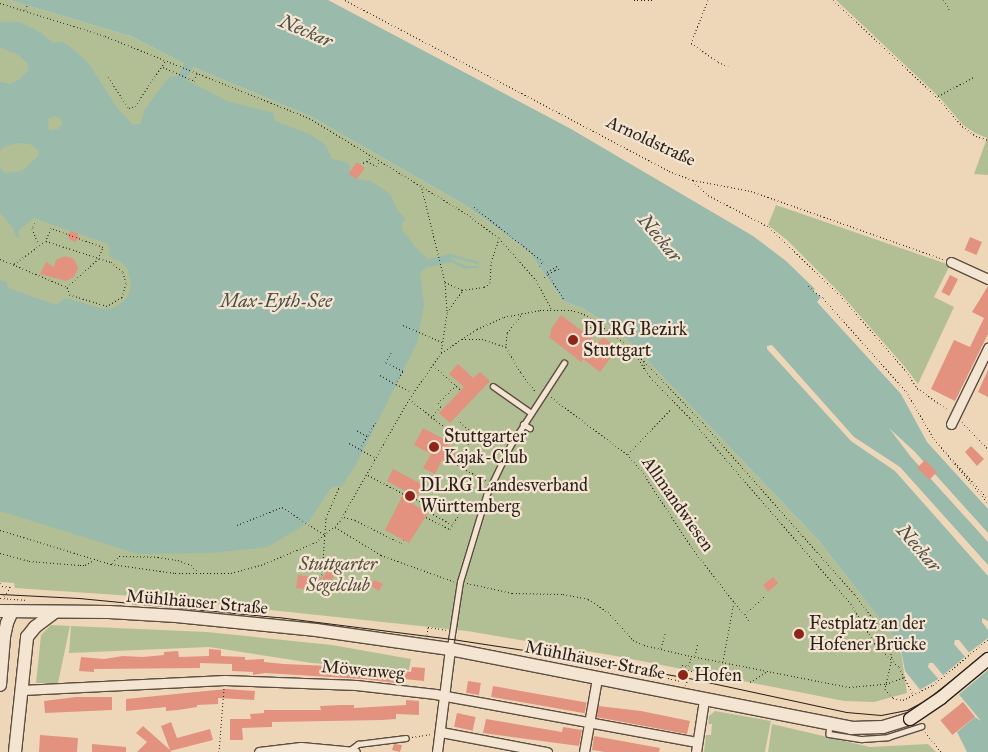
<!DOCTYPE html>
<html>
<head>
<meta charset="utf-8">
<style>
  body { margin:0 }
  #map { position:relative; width:988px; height:752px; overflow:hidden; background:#eed7b9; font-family:"IM FELL Great Primer",serif }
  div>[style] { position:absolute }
  .green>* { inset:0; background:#b2bf94 }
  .water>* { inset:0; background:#9abaac }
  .pier>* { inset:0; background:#eed7b9 }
  .stream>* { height:2.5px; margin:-1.25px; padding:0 1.25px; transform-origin:1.25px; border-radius:1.25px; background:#9abaac }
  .canal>* { height:9px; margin:-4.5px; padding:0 4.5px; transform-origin:4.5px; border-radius:4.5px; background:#9abaac }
  .building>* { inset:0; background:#e2927e; transform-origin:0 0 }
  .path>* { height:1px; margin-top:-0.5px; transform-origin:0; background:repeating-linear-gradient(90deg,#2b1f19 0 1px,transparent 0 3.5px) }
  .roads { filter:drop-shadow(1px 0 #5c4d41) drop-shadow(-1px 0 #5c4d41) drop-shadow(0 1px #5c4d41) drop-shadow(0 -1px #5c4d41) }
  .lane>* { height:4.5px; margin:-2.25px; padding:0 2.25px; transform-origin:2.25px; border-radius:2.25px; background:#f4e5d2 }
  .street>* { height:9px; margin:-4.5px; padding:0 4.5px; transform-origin:4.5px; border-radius:4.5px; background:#f4e5d2 }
  .secondary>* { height:12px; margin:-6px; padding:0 6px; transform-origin:6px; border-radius:6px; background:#f4e5d2 }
  .tram>* { height:1px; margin:-0.5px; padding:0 0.5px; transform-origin:0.5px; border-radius:0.5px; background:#2b1f19 }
  .path-bridge>* { height:1px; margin-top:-0.5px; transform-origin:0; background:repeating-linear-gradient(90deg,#2b1f19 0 1px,transparent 0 3.5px) }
  .bridges { filter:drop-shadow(1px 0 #2b1f19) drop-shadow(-1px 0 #2b1f19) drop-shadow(0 1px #2b1f19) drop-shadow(0 -1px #2b1f19) }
  .secondary-bridge>* { height:12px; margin:-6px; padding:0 6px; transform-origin:6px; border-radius:6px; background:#f4e5d2 }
  .dots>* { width:14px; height:14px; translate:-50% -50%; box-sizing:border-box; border:2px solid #f4e5d2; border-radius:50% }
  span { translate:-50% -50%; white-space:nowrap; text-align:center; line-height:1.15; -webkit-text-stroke:4.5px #f4e5d2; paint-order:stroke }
  .street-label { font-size:18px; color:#2b1f19 }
  .poi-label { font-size:18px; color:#2b1f19 }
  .left { translate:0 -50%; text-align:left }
  .park-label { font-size:18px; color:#544f3e; font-style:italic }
  .water-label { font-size:19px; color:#4c4e45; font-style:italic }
</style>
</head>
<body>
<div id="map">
  <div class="green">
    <div style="clip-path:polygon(0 0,9px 0,130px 36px,183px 63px,310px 116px,465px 205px,529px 252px,563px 301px,584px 309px,622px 334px,819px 541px,900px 645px,907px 693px,874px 702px,844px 701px,616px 656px,467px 631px,147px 597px,15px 588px,14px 583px,0 582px)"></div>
    <div style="clip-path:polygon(836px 0,988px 0,988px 175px,974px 174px,987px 138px,975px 133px,963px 125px,939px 97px)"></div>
    <div style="clip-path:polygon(776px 205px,950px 265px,934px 297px,954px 307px,918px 384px,905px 367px,839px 292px,787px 240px,768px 225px)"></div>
    <div style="clip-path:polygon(51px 625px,70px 626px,58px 683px,36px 683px,41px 635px)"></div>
    <div style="clip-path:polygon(71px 626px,207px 632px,332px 645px,411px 659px,409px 670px,312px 663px,209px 647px,69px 653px)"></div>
    <div style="clip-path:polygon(715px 711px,771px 721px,765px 752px,704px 752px,706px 735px,711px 735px,712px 724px,708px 724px,709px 716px)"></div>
    <div style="clip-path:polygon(772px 724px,870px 747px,928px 744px,936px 752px,768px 752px)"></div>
  </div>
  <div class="water">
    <div style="clip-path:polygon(evenodd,9px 0,328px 0,571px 129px,753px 236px,786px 261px,815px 289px,813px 291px,821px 297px,817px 302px,901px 394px,927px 442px,988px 509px,988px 533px,915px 452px,889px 428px,911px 457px,988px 542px,988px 565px,900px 467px,854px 437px,772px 345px,767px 346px,767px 349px,851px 441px,895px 471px,988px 576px,988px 621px,982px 618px,982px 622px,988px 630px,988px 752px,967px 752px,957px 732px,975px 717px,981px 721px,933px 663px,929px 663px,928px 667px,954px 697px,937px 711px,905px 671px,900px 645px,819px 541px,622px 334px,584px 309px,563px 301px,529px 252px,465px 205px,310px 116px,183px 63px,130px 36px,9px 0,955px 640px,959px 640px,983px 670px,979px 673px,954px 644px,955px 640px)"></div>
    <div style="clip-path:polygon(evenodd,0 22px,19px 22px,40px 32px,53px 43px,63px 42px,77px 52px,89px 64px,118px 109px,133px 125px,140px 124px,145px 109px,169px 77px,179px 76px,227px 101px,273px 113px,275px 121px,309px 134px,326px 145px,332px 159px,346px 162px,350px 166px,349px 173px,357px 179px,371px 181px,390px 194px,398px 211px,406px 219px,402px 224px,403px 231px,416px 248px,426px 257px,428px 266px,420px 273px,424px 305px,417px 343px,357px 463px,341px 487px,336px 486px,331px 488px,308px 523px,267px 547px,213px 553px,138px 554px,0 511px,0 280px,7px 282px,8px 288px,56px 305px,66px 298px,103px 309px,114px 308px,123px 302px,129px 294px,131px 284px,128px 270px,121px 262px,110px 257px,108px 244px,34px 218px,18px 231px,20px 238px,16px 237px,13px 228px,0 213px,0 167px,5px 173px,22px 171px,38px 156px,39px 151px,30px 144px,17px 143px,4px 147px,0 152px,0 82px,10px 84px,20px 79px,28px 70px,28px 64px,20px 56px,0 47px,0 22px,55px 116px,61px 119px,62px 125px,58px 129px,49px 130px,48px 119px,55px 116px)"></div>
  </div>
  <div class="pier">
    <div style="clip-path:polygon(988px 638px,988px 670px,957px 696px,941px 677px,967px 655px,980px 671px,967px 654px)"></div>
    <div style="clip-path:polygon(940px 678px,956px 697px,936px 713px,918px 691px)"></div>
  </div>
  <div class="stream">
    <div style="left:427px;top:260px;width:24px;rotate:-12deg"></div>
    <div style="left:450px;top:255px;width:28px;rotate:15deg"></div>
    <div style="left:428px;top:263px;width:21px;rotate:-14deg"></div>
    <div style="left:448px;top:258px;width:3px;rotate:45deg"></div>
    <div style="left:428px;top:265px;width:23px;rotate:-13deg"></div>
    <div style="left:450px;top:260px;width:17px;rotate:24deg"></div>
    <div style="left:466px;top:267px;width:12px"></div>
  </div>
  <div class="canal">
    <div style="left:182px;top:77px;width:13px;rotate:-63deg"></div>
  </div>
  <div class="building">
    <div style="left:357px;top:162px;width:10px;height:14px;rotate:37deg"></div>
    <div style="clip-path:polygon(71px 231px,78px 234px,79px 238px,75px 242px,69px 239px,68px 234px)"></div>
    <div style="left:970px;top:237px;width:13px;height:14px;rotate:23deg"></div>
    <div style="clip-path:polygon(65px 256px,74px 259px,78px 268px,74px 277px,66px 281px,40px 274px,46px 262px,54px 267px,56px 260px)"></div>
    <div style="left:950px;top:275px;width:9px;height:19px;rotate:27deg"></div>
    <div style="clip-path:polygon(988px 286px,988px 334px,955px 401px,931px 389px,954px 340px,970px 347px,984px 318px,972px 312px)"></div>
    <div style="clip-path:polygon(561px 315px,598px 343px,603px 337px,618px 348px,600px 372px,583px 359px,581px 362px,549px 337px,551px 333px,551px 329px)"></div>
    <div style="clip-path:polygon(458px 364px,473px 378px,480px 372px,490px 381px,450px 423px,439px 413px,464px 387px,449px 374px)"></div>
    <div style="clip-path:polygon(988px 370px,988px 397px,978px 392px)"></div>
    <div style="clip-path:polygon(423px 428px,451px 443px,448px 450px,458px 455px,453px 465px,442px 460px,435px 474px,423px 468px,431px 454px,414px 445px)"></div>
    <div style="clip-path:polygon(971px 446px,984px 459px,977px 466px,965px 452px)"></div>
    <div style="left:925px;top:460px;width:17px;height:11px;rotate:45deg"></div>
    <div style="clip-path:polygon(393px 469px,423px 485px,413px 504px,428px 513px,409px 543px,385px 530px,405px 491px,387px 481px)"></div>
    <div style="clip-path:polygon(328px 569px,335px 573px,326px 592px,296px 588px,298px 575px,323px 578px)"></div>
    <div style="left:773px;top:577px;width:8px;height:13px;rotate:50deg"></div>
    <div style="clip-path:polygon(374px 580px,383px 584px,379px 591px,371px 586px)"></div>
    <div style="clip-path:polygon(209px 649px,221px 650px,221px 656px,245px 657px,245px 660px,264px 659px,264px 662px,284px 664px,374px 668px,392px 672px,392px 670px,411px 672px,412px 667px,425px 668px,424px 681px,404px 679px,404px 684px,363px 679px,265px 673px,253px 675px,253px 672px,232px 671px,232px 664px,200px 663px,200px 668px,94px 669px,94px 672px,79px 671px,81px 657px,104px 659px,123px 656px,143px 657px,164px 655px,164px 652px,178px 651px,179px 657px,209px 656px)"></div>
    <div style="left:468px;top:681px;width:13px;height:12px;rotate:9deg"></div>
    <div style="left:493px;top:686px;width:95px;height:11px;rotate:10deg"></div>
    <div style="clip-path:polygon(226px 689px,255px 691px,254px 700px,218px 698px,218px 704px,197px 705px,197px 707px,178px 710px,166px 711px,166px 707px,126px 711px,126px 699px)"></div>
    <div style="clip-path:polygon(76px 697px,112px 697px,112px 710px,45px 713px,44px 701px)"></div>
    <div style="clip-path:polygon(406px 700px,419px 701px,419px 715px,396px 714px,396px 719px,382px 720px,272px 722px,272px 727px,242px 728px,243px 740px,230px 740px,230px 719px,251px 719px,250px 714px,264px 713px,264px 710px,321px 710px,320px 706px,342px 705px,354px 705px,354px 708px,406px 705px)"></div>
    <div style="left:963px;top:702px;width:19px;height:29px;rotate:51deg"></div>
    <div style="clip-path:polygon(598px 706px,641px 711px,690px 721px,687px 734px,596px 717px)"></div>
    <div style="left:457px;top:713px;width:19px;height:14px;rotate:12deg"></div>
    <div style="clip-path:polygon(486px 719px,562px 732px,563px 727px,582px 730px,579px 746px,483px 733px)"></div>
    <div style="clip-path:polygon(171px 722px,177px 738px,210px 729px,213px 740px,170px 751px,172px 752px,137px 752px,147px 742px,136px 733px,143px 726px,170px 750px,161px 726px)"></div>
    <div style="clip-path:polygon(40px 735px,78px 738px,77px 752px,39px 752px)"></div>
    <div style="clip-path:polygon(594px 736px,660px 748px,659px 752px,605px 752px,592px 750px)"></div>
    <div style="clip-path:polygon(92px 744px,126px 747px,126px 752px,92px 752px)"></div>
    <div style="clip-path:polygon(394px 744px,402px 745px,400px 752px,392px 750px)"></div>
  </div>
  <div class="path">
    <div style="left:345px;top:0;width:366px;rotate:27.8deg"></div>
    <div style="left:669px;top:171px;width:26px;rotate:21deg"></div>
    <div style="left:693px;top:180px;width:59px;rotate:10.7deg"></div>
    <div style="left:751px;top:191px;width:204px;rotate:19.5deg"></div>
    <div style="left:634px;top:0;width:19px"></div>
    <div style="left:708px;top:0;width:46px;rotate:111.6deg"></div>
    <div style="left:691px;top:43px;width:33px;rotate:35deg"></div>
    <div style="left:718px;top:62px;width:11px;rotate:22deg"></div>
    <div style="left:833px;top:0;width:142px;rotate:43deg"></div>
    <div style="left:937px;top:97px;width:38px;rotate:49deg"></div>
    <div style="left:962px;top:126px;width:17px;rotate:36deg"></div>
    <div style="left:976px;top:136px;width:13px;rotate:18deg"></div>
    <div style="left:943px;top:0;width:11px;rotate:56deg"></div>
    <div style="left:0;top:3px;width:110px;rotate:17.4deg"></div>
    <div style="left:105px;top:36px;width:220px;rotate:21.9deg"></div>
    <div style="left:309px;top:118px;width:185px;rotate:31.3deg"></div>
    <div style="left:467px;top:214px;width:40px;rotate:37deg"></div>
    <div style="left:499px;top:238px;width:56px;rotate:48.6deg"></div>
    <div style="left:536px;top:280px;width:32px;rotate:62deg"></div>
    <div style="left:26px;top:10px;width:5px;rotate:-79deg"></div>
    <div style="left:163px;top:67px;width:34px;rotate:24deg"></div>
    <div style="left:194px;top:81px;width:8px;rotate:-67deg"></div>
    <div style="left:108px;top:77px;width:37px;rotate:56deg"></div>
    <div style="left:129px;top:108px;width:6px;rotate:-18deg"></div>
    <div style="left:135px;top:106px;width:55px;rotate:-56deg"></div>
    <div style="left:938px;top:96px;width:40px;rotate:-28deg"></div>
    <div style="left:367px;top:161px;width:10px;rotate:29deg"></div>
    <div style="left:376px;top:166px;width:7px;rotate:-56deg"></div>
    <div style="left:363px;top:163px;width:11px;rotate:-34deg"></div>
    <div style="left:693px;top:181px;width:21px;rotate:43deg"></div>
    <div style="left:708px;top:195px;width:69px;rotate:27.7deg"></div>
    <div style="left:769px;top:227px;width:98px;rotate:43.8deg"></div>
    <div style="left:840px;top:295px;width:101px;rotate:49deg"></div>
    <div style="left:906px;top:371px;width:20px;rotate:57deg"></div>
    <div style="left:917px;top:388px;width:38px;rotate:35deg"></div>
    <div style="left:421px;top:185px;width:100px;rotate:76.1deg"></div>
    <div style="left:445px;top:282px;width:31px;rotate:86deg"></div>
    <div style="left:447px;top:313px;width:40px;rotate:98.5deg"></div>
    <div style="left:474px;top:207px;width:90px;rotate:38.3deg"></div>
    <div style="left:35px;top:223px;width:6px;rotate:121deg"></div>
    <div style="left:32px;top:228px;width:17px;rotate:69deg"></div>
    <div style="left:0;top:259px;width:73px;rotate:22.7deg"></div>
    <div style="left:67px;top:287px;width:42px;rotate:-42.1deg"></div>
    <div style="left:98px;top:259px;width:13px;rotate:-67deg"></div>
    <div style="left:103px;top:247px;width:55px;rotate:-159.9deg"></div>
    <div style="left:51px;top:228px;width:13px;rotate:113deg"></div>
    <div style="left:14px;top:264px;width:39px;rotate:-36deg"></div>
    <div style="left:46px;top:241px;width:68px;rotate:17.9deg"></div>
    <div style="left:111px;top:262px;width:16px;rotate:40deg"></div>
    <div style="left:123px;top:272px;width:11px;rotate:75deg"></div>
    <div style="left:126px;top:283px;width:15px;rotate:106deg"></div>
    <div style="left:122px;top:297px;width:17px;rotate:149deg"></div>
    <div style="left:107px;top:306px;width:39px;rotate:-163deg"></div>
    <div style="left:70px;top:295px;width:9px;rotate:-111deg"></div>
    <div style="left:539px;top:266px;width:5px;rotate:-53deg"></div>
    <div style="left:544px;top:277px;width:5px;rotate:-37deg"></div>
    <div style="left:548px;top:274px;width:8px;rotate:-30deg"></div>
    <div style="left:555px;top:270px;width:4px;rotate:-14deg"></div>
    <div style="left:559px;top:269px;width:4px;rotate:-124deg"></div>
    <div style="left:557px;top:266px;width:12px;rotate:149deg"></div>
    <div style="left:547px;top:272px;width:2px;rotate:63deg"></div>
    <div style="left:548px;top:274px;width:31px;rotate:58deg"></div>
    <div style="left:445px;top:282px;width:19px;rotate:25deg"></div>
    <div style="left:462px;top:290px;width:22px;rotate:-8deg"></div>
    <div style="left:484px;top:287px;width:7px;rotate:-34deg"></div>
    <div style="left:490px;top:283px;width:21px;rotate:-87deg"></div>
    <div style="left:491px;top:262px;width:24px;rotate:-71deg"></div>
    <div style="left:808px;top:286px;width:19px;rotate:39deg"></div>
    <div style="left:823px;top:298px;width:125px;rotate:48.3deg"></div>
    <div style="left:906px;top:391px;width:56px;rotate:59.7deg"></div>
    <div style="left:934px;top:439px;width:81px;rotate:48deg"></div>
    <div style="left:447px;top:312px;width:26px;rotate:-54deg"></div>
    <div style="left:523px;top:313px;width:26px;rotate:129deg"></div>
    <div style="left:507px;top:333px;width:14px;rotate:94deg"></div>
    <div style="left:506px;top:347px;width:30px;rotate:60deg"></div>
    <div style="left:521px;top:373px;width:24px;rotate:52deg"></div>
    <div style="left:403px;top:325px;width:43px;rotate:23.6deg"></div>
    <div style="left:588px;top:330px;width:9px;rotate:-49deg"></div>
    <div style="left:462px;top:339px;width:20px"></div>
    <div style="left:482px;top:339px;width:25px;rotate:18deg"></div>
    <div style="left:637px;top:355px;width:16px;rotate:63deg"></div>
    <div style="left:644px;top:361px;width:9px;rotate:84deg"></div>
    <div style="left:645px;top:370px;width:9px;rotate:54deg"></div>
    <div style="left:650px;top:377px;width:57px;rotate:45.7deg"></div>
    <div style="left:690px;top:418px;width:246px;rotate:49.1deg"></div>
    <div style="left:851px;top:604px;width:47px;rotate:59deg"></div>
    <div style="left:875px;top:644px;width:33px;rotate:44deg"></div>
    <div style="left:899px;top:667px;width:30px;rotate:63deg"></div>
    <div style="left:433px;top:365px;width:38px;rotate:42deg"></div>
    <div style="left:380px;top:375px;width:17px;rotate:31deg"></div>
    <div style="left:395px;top:384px;width:15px;rotate:-58deg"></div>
    <div style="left:403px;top:371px;width:20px;rotate:-153deg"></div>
    <div style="left:385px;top:362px;width:11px;rotate:-56deg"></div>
    <div style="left:396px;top:384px;width:18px;rotate:27deg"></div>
    <div style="left:551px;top:397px;width:95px;rotate:36.9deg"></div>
    <div style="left:627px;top:454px;width:21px;rotate:49deg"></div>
    <div style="left:641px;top:470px;width:93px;rotate:56.8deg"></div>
    <div style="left:692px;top:548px;width:68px;rotate:52.1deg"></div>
    <div style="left:734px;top:602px;width:60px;rotate:100.6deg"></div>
    <div style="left:409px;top:399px;width:70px;rotate:38deg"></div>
    <div style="left:464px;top:442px;width:4px;rotate:27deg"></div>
    <div style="left:468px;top:444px;width:8px;rotate:-40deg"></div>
    <div style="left:431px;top:418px;width:16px;rotate:-50deg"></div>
    <div style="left:441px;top:406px;width:4px;rotate:-135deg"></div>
    <div style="left:438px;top:403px;width:25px;rotate:-45deg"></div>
    <div style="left:460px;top:422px;width:9px;rotate:41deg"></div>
    <div style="left:962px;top:422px;width:37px;rotate:46deg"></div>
    <div style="left:368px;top:435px;width:16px;rotate:-60deg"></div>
    <div style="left:459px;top:438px;width:13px;rotate:-45deg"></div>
    <div style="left:468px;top:429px;width:11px;rotate:41deg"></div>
    <div style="left:349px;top:443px;width:13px;rotate:29deg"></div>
    <div style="left:360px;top:449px;width:15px;rotate:-62deg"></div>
    <div style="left:367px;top:436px;width:13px;rotate:-151deg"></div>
    <div style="left:939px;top:445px;width:76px;rotate:49.8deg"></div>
    <div style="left:361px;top:450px;width:16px;rotate:27deg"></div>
    <div style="left:628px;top:454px;width:62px;rotate:-46.3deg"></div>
    <div style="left:454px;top:463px;width:37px;rotate:29deg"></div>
    <div style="left:368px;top:475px;width:40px;rotate:28deg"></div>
    <div style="left:416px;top:499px;width:18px;rotate:27deg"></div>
    <div style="left:432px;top:507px;width:9px;rotate:-21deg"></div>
    <div style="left:427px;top:505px;width:5px;rotate:127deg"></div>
    <div style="left:424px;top:509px;width:33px;rotate:29deg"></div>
    <div style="left:344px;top:517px;width:11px;rotate:15deg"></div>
    <div style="left:355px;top:520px;width:51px;rotate:26.6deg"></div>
    <div style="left:401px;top:543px;width:4px;rotate:-56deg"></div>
    <div style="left:426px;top:517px;width:27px;rotate:27deg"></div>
    <div style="left:450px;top:529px;width:17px;rotate:-59deg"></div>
    <div style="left:237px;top:525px;width:48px;rotate:-21.8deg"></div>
    <div style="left:282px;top:507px;width:51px;rotate:33.1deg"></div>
    <div style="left:335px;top:527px;width:54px;rotate:31.3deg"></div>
    <div style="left:381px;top:555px;width:77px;rotate:19.9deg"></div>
    <div style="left:0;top:530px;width:116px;rotate:17deg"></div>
    <div style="left:111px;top:564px;width:65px;rotate:8deg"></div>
    <div style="left:175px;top:573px;width:56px"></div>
    <div style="left:231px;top:573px;width:31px;rotate:-15deg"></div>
    <div style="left:261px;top:565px;width:60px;rotate:-22.7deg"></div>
    <div style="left:316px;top:542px;width:32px;rotate:-41deg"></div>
    <div style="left:340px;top:521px;width:140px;rotate:-60.5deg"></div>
    <div style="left:409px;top:399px;width:56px;rotate:-55.2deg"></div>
    <div style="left:441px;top:353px;width:43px;rotate:-33.7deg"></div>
    <div style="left:477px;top:329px;width:30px;rotate:-24deg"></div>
    <div style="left:504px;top:317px;width:37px;rotate:-11deg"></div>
    <div style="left:540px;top:310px;width:31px"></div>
    <div style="left:571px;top:310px;width:14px;rotate:17deg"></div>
    <div style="left:584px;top:314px;width:37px;rotate:34deg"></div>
    <div style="left:615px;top:335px;width:39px;rotate:42deg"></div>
    <div style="left:644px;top:361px;width:86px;rotate:46.4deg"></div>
    <div style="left:703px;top:423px;width:230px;rotate:48.5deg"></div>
    <div style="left:855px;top:595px;width:44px;rotate:52.4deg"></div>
    <div style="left:882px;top:630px;width:22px;rotate:68deg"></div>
    <div style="left:890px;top:650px;width:8px;rotate:76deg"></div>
    <div style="left:892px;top:658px;width:32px;rotate:103deg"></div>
    <div style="left:885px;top:689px;width:12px;rotate:48deg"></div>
    <div style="left:893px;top:698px;width:10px;rotate:11deg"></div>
    <div style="left:0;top:553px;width:30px;rotate:15deg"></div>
    <div style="left:29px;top:561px;width:51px;rotate:4.5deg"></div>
    <div style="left:80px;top:565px;width:5px"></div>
    <div style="left:85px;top:565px;width:10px;rotate:-29deg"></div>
    <div style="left:112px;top:563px;width:10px;rotate:-45deg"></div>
    <div style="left:119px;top:556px;width:39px;rotate:1deg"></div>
    <div style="left:158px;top:557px;width:20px;rotate:9deg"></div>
    <div style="left:178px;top:560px;width:14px;rotate:21deg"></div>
    <div style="left:191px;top:565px;width:10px;rotate:45deg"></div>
    <div style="left:322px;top:575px;width:57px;rotate:-86deg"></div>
    <div style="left:326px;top:518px;width:34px;rotate:-67deg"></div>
    <div style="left:0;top:583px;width:4px;rotate:56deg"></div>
    <div style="left:2px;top:586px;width:9px;rotate:6deg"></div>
    <div style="left:11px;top:587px;width:13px;rotate:129deg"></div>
    <div style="left:467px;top:583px;width:46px;rotate:12.5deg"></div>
    <div style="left:512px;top:593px;width:51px;rotate:1.1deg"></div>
    <div style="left:563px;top:594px;width:25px;rotate:11deg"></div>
    <div style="left:588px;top:599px;width:24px;rotate:33deg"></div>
    <div style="left:608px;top:612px;width:38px;rotate:48deg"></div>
    <div style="left:633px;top:640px;width:12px;rotate:24deg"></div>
    <div style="left:644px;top:645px;width:48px;rotate:13.2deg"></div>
    <div style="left:691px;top:656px;width:161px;rotate:11.1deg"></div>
    <div style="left:849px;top:687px;width:37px;rotate:-5deg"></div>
    <div style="left:886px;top:684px;width:19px;rotate:-21deg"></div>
    <div style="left:0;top:598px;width:28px;rotate:4deg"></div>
    <div style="left:735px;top:603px;width:22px;rotate:51deg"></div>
    <div style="left:745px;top:614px;width:27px;rotate:-42deg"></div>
    <div style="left:427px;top:635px;width:8px;rotate:-83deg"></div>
    <div style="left:428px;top:627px;width:18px;rotate:9deg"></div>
    <div style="left:661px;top:648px;width:15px;rotate:-74deg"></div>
    <div style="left:695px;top:656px;width:14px;rotate:-78deg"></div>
    <div style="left:688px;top:670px;width:16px;rotate:15deg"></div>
    <div style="left:668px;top:678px;width:13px;rotate:13deg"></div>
    <div style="left:750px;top:682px;width:19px;rotate:-32deg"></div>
    <div style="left:685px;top:685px;width:4px;rotate:-56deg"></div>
    <div style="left:687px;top:682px;width:5px;rotate:-169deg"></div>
    <div style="left:682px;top:681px;width:13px;rotate:-61deg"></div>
    <div style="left:688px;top:670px;width:7px;rotate:-164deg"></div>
    <div style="left:681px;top:668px;width:3px;rotate:-72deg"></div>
    <div style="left:682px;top:665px;width:7px;rotate:8deg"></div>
    <div style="left:689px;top:666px;width:10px;rotate:-79deg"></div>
    <div style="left:925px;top:732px;width:26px;rotate:51deg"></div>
    <div style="left:412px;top:737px;width:18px;rotate:-9deg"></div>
    <div style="left:219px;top:752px;width:64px;rotate:-85.5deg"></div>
  </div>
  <div class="roads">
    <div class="lane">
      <div style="left:493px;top:386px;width:45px;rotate:35.1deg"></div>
      <div style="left:523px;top:424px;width:8px;rotate:30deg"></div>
      <div style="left:450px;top:647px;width:66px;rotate:-81.3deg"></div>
      <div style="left:460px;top:582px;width:90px;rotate:-73.2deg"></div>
      <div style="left:486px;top:496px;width:55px;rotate:-64.4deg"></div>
      <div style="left:510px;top:446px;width:99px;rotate:-57deg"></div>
      <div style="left:830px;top:724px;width:10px;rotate:96deg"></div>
      <div style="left:829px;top:734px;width:33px;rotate:9deg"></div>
      <div style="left:862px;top:739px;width:26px;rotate:-4deg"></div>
      <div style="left:888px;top:737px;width:35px;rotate:-18deg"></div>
      <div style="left:350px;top:750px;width:10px;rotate:-37deg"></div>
      <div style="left:358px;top:744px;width:48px;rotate:-7.1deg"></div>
    </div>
    <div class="street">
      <div style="left:951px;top:262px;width:41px;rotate:24.7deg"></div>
      <div style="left:951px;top:424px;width:85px;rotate:-64deg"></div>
      <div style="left:22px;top:690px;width:203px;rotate:-2.8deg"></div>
      <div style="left:225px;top:680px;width:131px;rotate:2.2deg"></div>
      <div style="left:356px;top:685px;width:80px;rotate:6.5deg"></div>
      <div style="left:435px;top:694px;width:266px;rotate:10.4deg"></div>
      <div style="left:441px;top:732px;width:108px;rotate:10.7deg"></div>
      <div style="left:259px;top:752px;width:42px;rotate:-6.8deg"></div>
      <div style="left:301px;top:747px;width:54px;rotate:5.3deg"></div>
      <div style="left:437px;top:752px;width:104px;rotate:-82.8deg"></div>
      <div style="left:584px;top:752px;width:75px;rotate:-80deg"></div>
      <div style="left:696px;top:752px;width:53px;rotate:-81.3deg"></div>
    </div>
    <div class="secondary">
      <div style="left:0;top:611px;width:109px;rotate:0.5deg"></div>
      <div style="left:109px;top:612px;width:67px;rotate:3.4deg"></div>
      <div style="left:176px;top:616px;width:141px;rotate:5.7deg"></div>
      <div style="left:316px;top:630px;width:135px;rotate:8.1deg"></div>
      <div style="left:450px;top:649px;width:409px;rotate:11.1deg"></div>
      <div style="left:851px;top:728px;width:32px;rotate:-2deg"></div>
      <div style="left:883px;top:727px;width:28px;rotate:-17deg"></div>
      <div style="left:0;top:685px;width:48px;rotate:-85.2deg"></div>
      <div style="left:4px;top:637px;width:14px;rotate:-78deg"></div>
      <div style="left:7px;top:623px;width:13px;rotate:-67deg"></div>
      <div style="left:15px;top:752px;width:116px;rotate:-84deg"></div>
      <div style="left:27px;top:637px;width:13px;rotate:-51deg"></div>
      <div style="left:35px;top:627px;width:25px;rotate:-37deg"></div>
    </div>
  </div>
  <div class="tram">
    <div style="left:0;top:594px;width:79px;rotate:2.9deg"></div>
    <div style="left:79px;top:598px;width:200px;rotate:5.5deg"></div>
    <div style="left:278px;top:617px;width:175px;rotate:7.2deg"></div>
    <div style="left:452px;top:639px;width:119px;rotate:8.7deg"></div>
    <div style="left:570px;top:657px;width:116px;rotate:10deg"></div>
    <div style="left:684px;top:677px;width:166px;rotate:12.2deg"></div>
    <div style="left:846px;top:712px;width:35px;rotate:5deg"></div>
    <div style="left:881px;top:715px;width:26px;rotate:-11deg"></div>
    <div style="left:907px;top:710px;width:21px;rotate:-28deg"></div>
    <div style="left:926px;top:700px;width:79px;rotate:-38.3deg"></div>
  </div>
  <div class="path-bridge">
    <div style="left:903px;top:700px;width:34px;rotate:-27deg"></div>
    <div style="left:933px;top:685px;width:72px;rotate:-39.9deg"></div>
  </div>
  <div class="bridges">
    <div class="secondary-bridge">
      <div style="left:910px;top:719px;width:37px;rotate:-34deg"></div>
      <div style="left:941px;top:698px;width:61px;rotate:-39.7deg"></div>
    </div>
  </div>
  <div class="dots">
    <div style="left:573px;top:340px;background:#8f2418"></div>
    <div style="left:434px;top:447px;background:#8f2418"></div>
    <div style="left:410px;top:496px;background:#8f2418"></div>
    <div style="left:799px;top:634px;background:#8f2418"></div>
    <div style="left:683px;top:675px;background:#8f2418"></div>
  </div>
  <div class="street-label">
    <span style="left:651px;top:141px;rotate:25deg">Arnoldstraße</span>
    <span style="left:678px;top:504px;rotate:55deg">Allmandwiesen</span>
    <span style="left:197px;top:602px;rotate:5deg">Mühlhäuser Straße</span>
    <span style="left:595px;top:660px;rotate:11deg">Mühlhäuser Straße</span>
    <span style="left:363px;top:670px;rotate:5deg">Möwenweg</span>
  </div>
  <div class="poi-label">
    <span class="left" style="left:583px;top:340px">DLRG Bezirk<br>Stuttgart</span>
    <span class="left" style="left:444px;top:447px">Stuttgarter<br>Kajak-Club</span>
    <span class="left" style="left:420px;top:496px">DLRG Landesverband<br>Württemberg</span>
    <span class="left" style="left:809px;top:634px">Festplatz an der<br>Hofener Brücke</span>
    <span class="left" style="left:694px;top:675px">Hofen</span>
  </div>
  <div class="park-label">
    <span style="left:338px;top:575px">Stuttgarter<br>Segelclub</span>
  </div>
  <div class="water-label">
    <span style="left:306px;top:31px;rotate:23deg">Neckar</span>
    <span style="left:660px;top:238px;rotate:50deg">Neckar</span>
    <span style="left:276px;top:301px">Max-Eyth-See</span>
    <span style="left:919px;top:548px;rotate:49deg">Neckar</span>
  </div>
</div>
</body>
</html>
